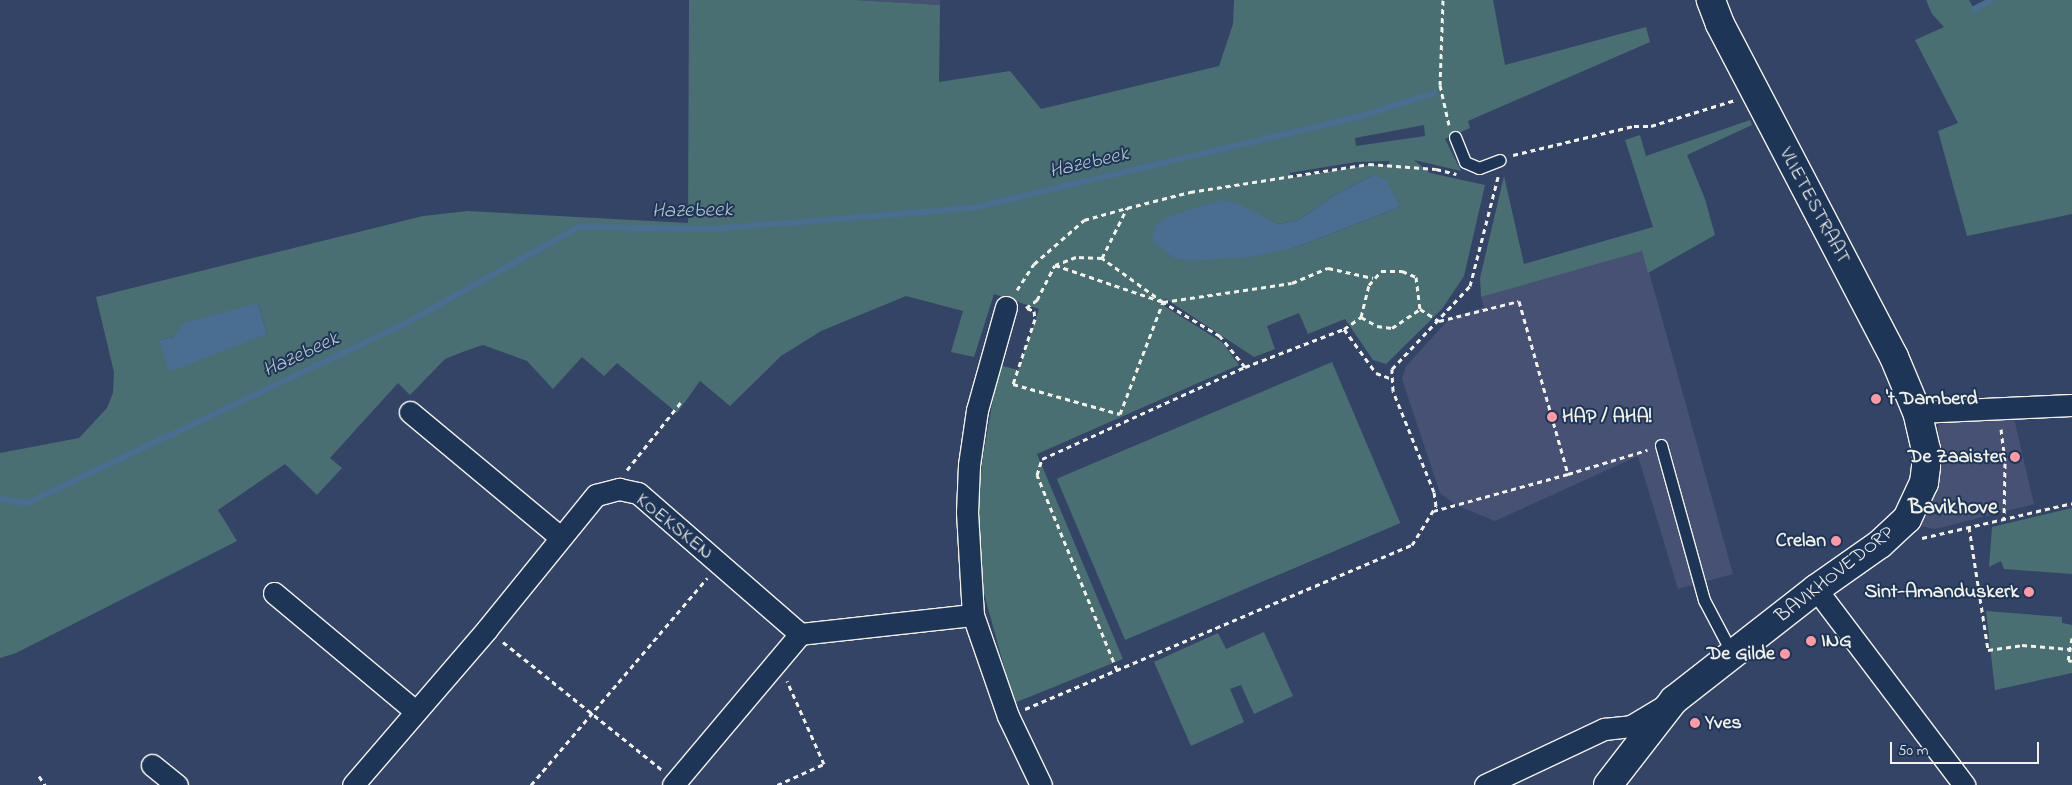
<!DOCTYPE html>
<html>
<head>
<meta charset="utf-8">
<style>
  body { margin:0 }
  #map { position:relative; width:2072px; height:785px; overflow:hidden; background:#334467; font-family:"Indie Flower",sans-serif }
  div>[style] { position:absolute }
  .built>* { inset:0; background:#465174 }
  .green>* { inset:0; background:#4a6f72; transform-origin:0 0 }
  .water>* { inset:0; background:#496e91 }
  .stream>* { height:6px; margin:-3px; padding:0 3px; transform-origin:3px; border-radius:3px; background:#496e91 }
  .path>* { height:3px; margin-top:-1.5px; transform-origin:0; background:repeating-linear-gradient(90deg,#f4f1e8 0 5px,transparent 0 9px) }
  .roads { filter:drop-shadow(1px 0 #f4f1e8) drop-shadow(-1px 0 #f4f1e8) drop-shadow(0 1px #f4f1e8) drop-shadow(0 -1px #f4f1e8) }
  .service>* { height:11px; margin:-5.5px; padding:0 5.5px; transform-origin:5.5px; border-radius:5.5px; background:#1d3557 }
  .minor>* { height:21px; margin:-10.5px; padding:0 10.5px; transform-origin:10.5px; border-radius:10.5px; background:#1d3557 }
  .tertiary>* { height:28px; margin:-14px; padding:0 14px; transform-origin:14px; border-radius:14px; background:#1d3557 }
  .dots>* { width:14px; height:14px; translate:-50% -50%; box-sizing:border-box; border:2px solid #1d3557; border-radius:50% }
  span { translate:-50% -50%; white-space:nowrap; text-align:center; line-height:1.15; -webkit-text-stroke:4px #1d3557; paint-order:stroke }
  .street-label { font-size:20px; color:#f4f1e8 }
  .poi-label { font-size:20px; color:#f4f1e8; font-weight:700 }
  .left { translate:0 -50%; text-align:left }
  .right { translate:-100% -50%; text-align:right }
  .water-label { font-size:21px; color:#b8c3ca; font-style:italic }
  .quarter-label { font-size:22px; color:#f4f1e8; font-weight:700 }
  .scale { position:absolute; left:1890px; top:742px; width:149px; height:22px; box-sizing:border-box; border:2px solid #f4f1e8; border-top:0; padding-left:6px; font-size:15px; line-height:18px; white-space:nowrap; color:#f4f1e8; -webkit-text-stroke:4px #1d3557; paint-order:stroke }
</style>
</head>
<body>
<div id="map">
  <div class="built">
    <div style="clip-path:polygon(855px 0,940px 0,940px 5px)"></div>
    <div style="clip-path:polygon(1643px 250px,1733px 574px,1678px 589px,1638px 456px,1495px 521px,1456px 505px,1440px 493px,1402px 379px,1406px 366px,1450px 318px,1484px 307px,1481px 297px)"></div>
    <div style="clip-path:polygon(2013px 414px,2034px 504px,1935px 529px,1916px 525px,1939px 425px,1951px 420px)"></div>
  </div>
  <div class="green">
    <div style="clip-path:polygon(evenodd,689px 0,855px 0,940px 5px,939px 82px,1010px 71px,1041px 109px,1219px 66px,1233px 24px,1234px 0,1493px 0,1505px 65px,1646px 27px,1650px 42px,1468px 121px,1470px 128px,1445px 139px,1461px 171px,1414px 160px,1430px 173px,1485px 185px,1464px 276px,1442px 309px,1386px 364px,1373px 360px,1345px 319px,1308px 334px,1299px 313px,1267px 326px,1275px 349px,1254px 357px,1166px 299px,1159px 303px,1222px 342px,1239px 365px,1037px 454px,1123px 659px,1014px 703px,977px 568px,978px 522px,982px 462px,999px 365px,1018px 370px,1039px 309px,994px 294px,974px 357px,951px 352px,963px 311px,906px 296px,821px 331px,781px 356px,730px 406px,700px 381px,677px 413px,617px 363px,604px 376px,582px 357px,553px 389px,527px 361px,483px 345px,465px 351px,445px 359px,410px 395px,398px 383px,330px 458px,342px 468px,317px 495px,285px 464px,218px 510px,237px 541px,16px 653px,0 658px,0 453px,79px 438px,107px 408px,113px 393px,114px 372px,96px 297px,423px 216px,468px 211px,688px 223px,689px 0,1424px 125px,1425px 136px,1356px 146px,1355px 138px,1424px 125px,689px 0,1390px 161px,1388px 165px,1368px 165px,1294px 177px,1289px 173px,1356px 162px,1390px 161px,689px 0,1374px 175px,1400px 207px,1294px 248px,1261px 216px,1278px 224px,1299px 220px,1333px 196px,1374px 175px,689px 0,258px 303px,267px 334px,159px 340px,174px 337px,181px 331px,258px 303px)"></div>
    <div style="clip-path:polygon(1926px 0,1969px 0,1974px 9px,1992px 0,2072px 0,2072px 214px,1967px 236px,1938px 131px,1958px 123px,1915px 40px,1944px 27px,1932px 14px)"></div>
    <div style="clip-path:polygon(1750px 120px,1752px 125px,1687px 155px,1705px 199px,1715px 235px,1648px 273px,1642px 251px,1481px 297px,1480px 278px,1504px 176px,1524px 264px,1653px 227px,1625px 140px,1640px 135px,1646px 156px)"></div>
    <div style="left:1332px;top:362px;width:175px;height:299px;rotate:67deg"></div>
    <div style="clip-path:polygon(2072px 508px,2072px 574px,2004px 569px,2001px 561px,1989px 567px,1992px 527px)"></div>
    <div style="clip-path:polygon(1986px 611px,2062px 617px,2062px 623px,2072px 625px,2072px 673px,1995px 690px)"></div>
    <div style="clip-path:polygon(1264px 632px,1293px 696px,1254px 714px,1241px 685px,1230px 689px,1244px 722px,1191px 746px,1154px 662px,1218px 633px,1226px 649px)"></div>
  </div>
  <div class="water">
    <div style="clip-path:polygon(1374px 175px,1386px 180px,1400px 207px,1294px 248px,1249px 257px,1191px 261px,1174px 258px,1152px 240px,1156px 225px,1164px 218px,1221px 200px,1237px 203px,1278px 224px,1299px 220px,1333px 196px)"></div>
    <div style="clip-path:polygon(258px 303px,267px 334px,169px 372px,159px 340px,174px 337px,184px 323px)"></div>
  </div>
  <div class="stream">
    <div style="left:1974px;top:9px;width:20px;rotate:-27deg"></div>
    <div style="left:0;top:499px;width:27px;rotate:8deg"></div>
    <div style="left:27px;top:503px;width:417px;rotate:-25.4deg"></div>
    <div style="left:404px;top:324px;width:200px;rotate:-29deg"></div>
    <div style="left:579px;top:227px;width:132px;rotate:0.9deg"></div>
    <div style="left:711px;top:229px;width:262px;rotate:-4.6deg"></div>
    <div style="left:972px;top:208px;width:399px;rotate:-13.3deg"></div>
    <div style="left:1360px;top:116px;width:78px;rotate:-17deg"></div>
  </div>
  <div class="path">
    <div style="left:1443px;top:0;width:85px;rotate:92deg"></div>
    <div style="left:1440px;top:85px;width:41px;rotate:77.3deg"></div>
    <div style="left:1513px;top:155px;width:124px;rotate:-13.5deg"></div>
    <div style="left:1634px;top:126px;width:17px"></div>
    <div style="left:1651px;top:126px;width:88px;rotate:-17.2deg"></div>
    <div style="left:1102px;top:258px;width:56px;rotate:-63.4deg"></div>
    <div style="left:1017px;top:290px;width:31px;rotate:-57deg"></div>
    <div style="left:1034px;top:264px;width:67px;rotate:-41.3deg"></div>
    <div style="left:1084px;top:220px;width:45px;rotate:-15.6deg"></div>
    <div style="left:1127px;top:208px;width:65px;rotate:-14.3deg"></div>
    <div style="left:1190px;top:192px;width:181px;rotate:-8.9deg"></div>
    <div style="left:1369px;top:164px;width:67px;rotate:4.3deg"></div>
    <div style="left:1436px;top:169px;width:21px;rotate:14deg"></div>
    <div style="left:1026px;top:308px;width:14px;rotate:-36deg"></div>
    <div style="left:1037px;top:300px;width:39px;rotate:-63deg"></div>
    <div style="left:1027px;top:308px;width:8px;rotate:23deg"></div>
    <div style="left:1034px;top:311px;width:8px;rotate:83deg"></div>
    <div style="left:1035px;top:319px;width:69px;rotate:108.7deg"></div>
    <div style="left:1013px;top:384px;width:111px;rotate:15.7deg"></div>
    <div style="left:1120px;top:414px;width:120px;rotate:-69deg"></div>
    <div style="left:1361px;top:317px;width:18px;rotate:29deg"></div>
    <div style="left:1377px;top:326px;width:15px;rotate:8deg"></div>
    <div style="left:1392px;top:328px;width:34px;rotate:-34deg"></div>
    <div style="left:1344px;top:329px;width:21px;rotate:-35deg"></div>
    <div style="left:1361px;top:317px;width:33px;rotate:-76deg"></div>
    <div style="left:1369px;top:285px;width:18px;rotate:-49deg"></div>
    <div style="left:1381px;top:271px;width:21px"></div>
    <div style="left:1402px;top:271px;width:15px;rotate:23deg"></div>
    <div style="left:1416px;top:277px;width:32px;rotate:83deg"></div>
    <div style="left:1420px;top:309px;width:22px;rotate:32deg"></div>
    <div style="left:1439px;top:321px;width:82px;rotate:-14deg"></div>
    <div style="left:1519px;top:301px;width:180px;rotate:74.2deg"></div>
    <div style="left:1568px;top:474px;width:139px;rotate:164.6deg"></div>
    <div style="left:1245px;top:367px;width:40px;rotate:-129deg"></div>
    <div style="left:1220px;top:336px;width:66px;rotate:-149.2deg"></div>
    <div style="left:1163px;top:302px;width:75px;rotate:-144.2deg"></div>
    <div style="left:1102px;top:258px;width:26px;rotate:-178deg"></div>
    <div style="left:1076px;top:257px;width:22px;rotate:159deg"></div>
    <div style="left:1055px;top:265px;width:114px;rotate:18.9deg"></div>
    <div style="left:1163px;top:302px;width:130px;rotate:-8.4deg"></div>
    <div style="left:1292px;top:283px;width:39px;rotate:-23deg"></div>
    <div style="left:1328px;top:268px;width:46px;rotate:12.5deg"></div>
    <div style="left:2001px;top:429px;width:34px;rotate:83deg"></div>
    <div style="left:2005px;top:463px;width:55px;rotate:91deg"></div>
    <div style="left:627px;top:470px;width:87px;rotate:-51.5deg"></div>
    <div style="left:1568px;top:474px;width:83px;rotate:-16.9deg"></div>
    <div style="left:1969px;top:527px;width:124px;rotate:81.2deg"></div>
    <div style="left:1988px;top:650px;width:34px;rotate:-8deg"></div>
    <div style="left:2022px;top:645px;width:47px;rotate:4.9deg"></div>
    <div style="left:1922px;top:538px;width:154px;rotate:-13.1deg"></div>
    <div style="left:2072px;top:638px;width:22px;rotate:100deg"></div>
    <div style="left:2068px;top:660px;width:4px;rotate:14deg"></div>
    <div style="left:503px;top:642px;width:204px;rotate:38.8deg"></div>
    <div style="left:1117px;top:670px;width:211px;rotate:-112.3deg"></div>
    <div style="left:1037px;top:475px;width:17px;rotate:-73deg"></div>
    <div style="left:1042px;top:459px;width:223px;rotate:-24.4deg"></div>
    <div style="left:1245px;top:367px;width:106px;rotate:-21deg"></div>
    <div style="left:1344px;top:329px;width:54px;rotate:54deg"></div>
    <div style="left:1376px;top:373px;width:15px;rotate:20deg"></div>
    <div style="left:1025px;top:709px;width:420px;rotate:-23deg"></div>
    <div style="left:1412px;top:545px;width:46px;rotate:-58.4deg"></div>
    <div style="left:1436px;top:506px;width:14px;rotate:-98deg"></div>
    <div style="left:1434px;top:492px;width:109px;rotate:-112.1deg"></div>
    <div style="left:1393px;top:391px;width:22px;rotate:-93deg"></div>
    <div style="left:1392px;top:369px;width:114px;rotate:-46.8deg"></div>
    <div style="left:1470px;top:286px;width:113px;rotate:-75.6deg"></div>
    <div style="left:39px;top:776px;width:11px;rotate:56deg"></div>
    <div style="left:531px;top:785px;width:272px;rotate:-49.6deg"></div>
    <div style="left:777px;top:785px;width:51px;rotate:-24.1deg"></div>
    <div style="left:824px;top:764px;width:91px;rotate:-114deg"></div>
  </div>
  <div class="roads">
    <div class="service">
      <div style="left:1455px;top:137px;width:27px;rotate:68deg"></div>
      <div style="left:1465px;top:162px;width:15px;rotate:23deg"></div>
      <div style="left:1479px;top:168px;width:22px;rotate:-21deg"></div>
      <div style="left:1661px;top:445px;width:161px;rotate:74.5deg"></div>
      <div style="left:1704px;top:600px;width:62px;rotate:62.2deg"></div>
    </div>
    <div class="minor">
      <div style="left:1006px;top:307px;width:107px;rotate:105.7deg"></div>
      <div style="left:977px;top:410px;width:56px;rotate:98.3deg"></div>
      <div style="left:969px;top:465px;width:47px;rotate:92.4deg"></div>
      <div style="left:967px;top:512px;width:103px;rotate:86.7deg"></div>
      <div style="left:973px;top:615px;width:107px;rotate:70.9deg"></div>
      <div style="left:1008px;top:716px;width:76px;rotate:64.4deg"></div>
      <div style="left:410px;top:412px;width:194px;rotate:39.8deg"></div>
      <div style="left:1917px;top:412px;width:155px;rotate:-2.6deg"></div>
      <div style="left:1816px;top:589px;width:246px;rotate:52.9deg"></div>
      <div style="left:274px;top:593px;width:184px;rotate:39.9deg"></div>
      <div style="left:152px;top:765px;width:32px;rotate:39deg"></div>
      <div style="left:353px;top:785px;width:206px;rotate:-49.3deg"></div>
      <div style="left:487px;top:629px;width:173px;rotate:-50.9deg"></div>
      <div style="left:596px;top:495px;width:24px;rotate:-15deg"></div>
      <div style="left:619px;top:489px;width:19px;rotate:12deg"></div>
      <div style="left:638px;top:493px;width:215px;rotate:41deg"></div>
      <div style="left:800px;top:634px;width:174px;rotate:-6.3deg"></div>
      <div style="left:673px;top:785px;width:197px;rotate:-49.9deg"></div>
      <div style="left:1485px;top:785px;width:132px;rotate:-25.2deg"></div>
      <div style="left:1604px;top:729px;width:27px;rotate:-6deg"></div>
      <div style="left:1631px;top:726px;width:37px;rotate:-31deg"></div>
    </div>
    <div class="tertiary">
      <div style="left:1608px;top:785px;width:108px;rotate:-52.2deg"></div>
      <div style="left:1674px;top:700px;width:180px;rotate:-38deg"></div>
      <div style="left:1816px;top:589px;width:78px;rotate:-35.1deg"></div>
      <div style="left:1880px;top:544px;width:37px;rotate:-43deg"></div>
      <div style="left:1907px;top:519px;width:40px;rotate:-65deg"></div>
      <div style="left:1924px;top:483px;width:17px;rotate:-83deg"></div>
      <div style="left:1926px;top:466px;width:16px;rotate:-90deg"></div>
      <div style="left:1926px;top:450px;width:39px;rotate:-103deg"></div>
      <div style="left:1917px;top:412px;width:60px;rotate:-112.7deg"></div>
      <div style="left:1894px;top:357px;width:376px;rotate:-117.6deg"></div>
      <div style="left:1720px;top:24px;width:26px;rotate:-111deg"></div>
    </div>
  </div>
  <div class="dots">
    <div style="left:1876px;top:399px;background:#ff9aa2"></div>
    <div style="left:1552px;top:417px;background:#ff9aa2"></div>
    <div style="left:2015px;top:457px;background:#ff9aa2"></div>
    <div style="left:1836px;top:541px;background:#ff9aa2"></div>
    <div style="left:2029px;top:592px;background:#ff9aa2"></div>
    <div style="left:1811px;top:641px;background:#ff9aa2"></div>
    <div style="left:1785px;top:654px;background:#ff9aa2"></div>
    <div style="left:1695px;top:723px;background:#ff9aa2"></div>
  </div>
  <div class="street-label">
    <span style="left:1814px;top:206px;rotate:62deg">VLIETESTRAAT</span>
    <span style="left:674px;top:527px;rotate:39deg">KOEKSKEN</span>
    <span style="left:1835px;top:575px;rotate:-38deg">BAVIKHOVEDORP</span>
  </div>
  <div class="poi-label">
    <span class="left" style="left:1886px;top:399px">'t Damberd</span>
    <span class="left" style="left:1562px;top:417px">HAP / AHA!</span>
    <span class="right" style="left:2005px;top:457px">De Zaaister</span>
    <span class="right" style="left:1826px;top:541px">Crelan</span>
    <span class="right" style="left:2019px;top:592px">Sint-Amanduskerk</span>
    <span class="left" style="left:1821px;top:641px">ING</span>
    <span class="right" style="left:1775px;top:654px">De Gilde</span>
    <span class="left" style="left:1705px;top:723px">Yves</span>
  </div>
  <div class="water-label">
    <span style="left:1089px;top:163px;rotate:-13deg">Hazebeek</span>
    <span style="left:692px;top:211px;rotate:-1deg">Hazebeek</span>
    <span style="left:301px;top:355px;rotate:-25deg">Hazebeek</span>
  </div>
  <div class="quarter-label">
    <span style="left:1953px;top:509px">Bavikhove</span>
  </div>
  <div class="scale">50 m</div>
</div>
</body>
</html>
